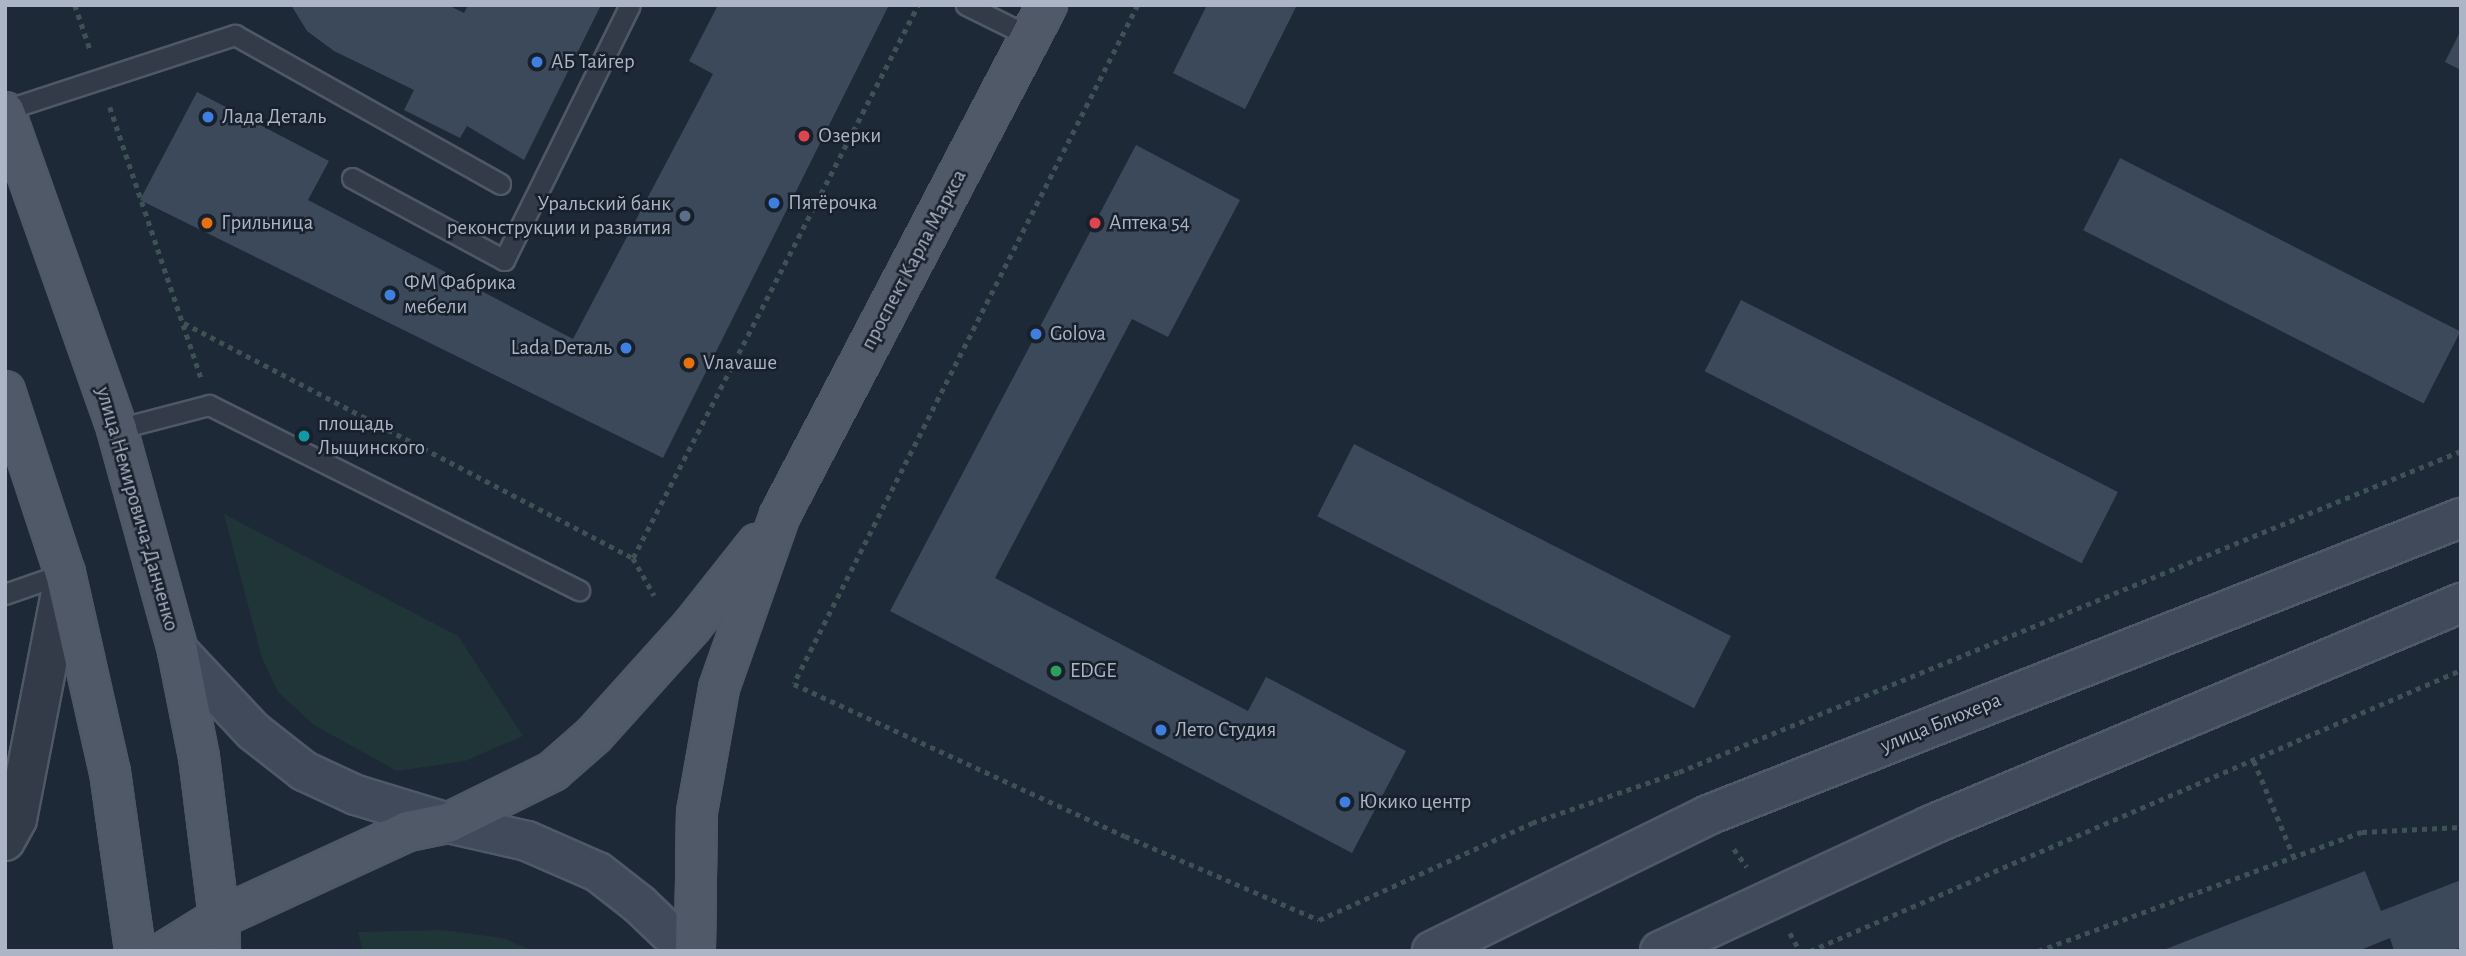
<!DOCTYPE html>
<html>
<head>
<meta charset="utf-8">
<style>
  body { margin:0 }
  #map { position:relative; width:2466px; height:956px; overflow:hidden; background:#1e2937; font-family:"Alegreya Sans",sans-serif }
  div>[style] { position:absolute }
  .green>* { inset:0; background:#203538 }
  .building>* { inset:0; background:#3c495a; transform-origin:0 0 }
  .path>* { height:4.5px; margin-top:-2.25px; transform-origin:0; background:repeating-linear-gradient(90deg,#3e5255 0 5px,transparent 0 10px) }
  .roads { filter:drop-shadow(2px 0 #4f5866) drop-shadow(-2px 0 #4f5866) drop-shadow(0 2px #4f5866) drop-shadow(0 -2px #4f5866) }
  .lane>* { height:19px; margin:-9.5px; padding:0 9.5px; transform-origin:9.5px; border-radius:9.5px; background:#323b47 }
  .street>* { height:38px; margin:-19px; padding:0 19px; transform-origin:19px; border-radius:19px; background:#323b47 }
  .secondary>* { height:38px; margin:-19px; padding:0 19px; transform-origin:19px; border-radius:19px; background:#404a5b }
  .primary>* { height:38px; margin:-19px; padding:0 19px; transform-origin:19px; border-radius:19px; background:#4f5968 }
  .dots>* { width:19px; height:19px; translate:-50% -50%; box-sizing:border-box; border:4px solid #18202c; border-radius:50% }
  span { translate:-50% -50%; white-space:nowrap; text-align:center; line-height:1.15; -webkit-text-stroke:5px #18202c; paint-order:stroke }
  .poi-label { font-size:21px; color:#acb5c5 }
  .left { translate:0 -50%; text-align:left }
  .right { translate:-100% -50%; text-align:right }
  .street-label { font-size:21px; color:#acb5c5 }
  .frame { position:absolute; inset:0; border:7px solid #acb5c5; pointer-events:none }
</style>
</head>
<body>
<div id="map">
  <div class="green">
    <div style="clip-path:polygon(224px 514px,458px 636px,523px 736px,465px 761px,397px 771px,314px 725px,278px 692px,262px 658px)"></div>
    <div style="clip-path:polygon(442px 930px,503px 938px,533px 951px,363px 951px,358px 932px)"></div>
  </div>
  <div class="building">
    <div style="clip-path:polygon(291px 5px,448px 5px,464px 13px,468px 5px,601px 5px,524px 160px,467px 126px,460px 138px,404px 110px,414px 90px,334px 51px,307px 31px)"></div>
    <div style="clip-path:polygon(718px 5px,889px 5px,663px 458px,140px 200px,197px 92px,329px 161px,308px 200px,573px 339px,713px 74px,689px 61px)"></div>
    <div style="clip-path:polygon(1207px 5px,1297px 5px,1245px 109px,1173px 73px)"></div>
    <div style="clip-path:polygon(2461px 30px,2461px 70px,2445px 62px)"></div>
    <div style="clip-path:polygon(1136px 145px,1240px 200px,1168px 337px,1132px 319px,995px 578px,1248px 711px,1266px 677px,1406px 751px,1352px 853px,890px 611px)"></div>
    <div style="left:2120px;top:158px;width:382px;height:81px;rotate:27deg"></div>
    <div style="left:1741px;top:300px;width:423px;height:80px;rotate:27deg"></div>
    <div style="left:1354px;top:444px;width:423px;height:81px;rotate:27deg"></div>
    <div style="clip-path:polygon(2365px 871px,2381px 911px,2461px 880px,2461px 947px,2451px 951px,2394px 951px,2390px 938px,2358px 951px,2161px 951px)"></div>
  </div>
  <div class="path">
    <div style="left:75px;top:5px;width:46px;rotate:71.2deg"></div>
    <div style="left:1138px;top:5px;width:761px;rotate:116.87deg"></div>
    <div style="left:794px;top:684px;width:364px;rotate:24.7deg"></div>
    <div style="left:1125px;top:836px;width:211px;rotate:23.4deg"></div>
    <div style="left:1319px;top:920px;width:234px;rotate:-24.5deg"></div>
    <div style="left:1532px;top:823px;width:156px;rotate:-19.1deg"></div>
    <div style="left:1679px;top:772px;width:845px;rotate:-22.32deg"></div>
    <div style="left:110px;top:107px;width:285px;rotate:71.4deg"></div>
    <div style="left:184px;top:323px;width:507px;rotate:27.63deg"></div>
    <div style="left:633px;top:558px;width:43px;rotate:60.4deg"></div>
    <div style="left:633px;top:558px;width:622px;rotate:-62.73deg"></div>
    <div style="left:2254px;top:761px;width:104px;rotate:67.4deg"></div>
    <div style="left:1734px;top:849px;width:22px;rotate:54deg"></div>
    <div style="left:1790px;top:933px;width:21px;rotate:61deg"></div>
    <div style="left:1810px;top:951px;width:709px;rotate:-23.35deg"></div>
    <div style="left:2038px;top:951px;width:345px;rotate:-20.2deg"></div>
    <div style="left:2362px;top:832px;width:99px;rotate:-2.9deg"></div>
  </div>
  <div class="roads">
    <div class="lane">
      <div style="left:966px;top:5px;width:72px;rotate:26.2deg"></div>
      <div style="left:5px;top:110px;width:242px;rotate:-18.1deg"></div>
      <div style="left:235px;top:35px;width:304px;rotate:29.3deg"></div>
      <div style="left:352px;top:178px;width:173px;rotate:28.3deg"></div>
      <div style="left:504px;top:260px;width:284px;rotate:-63.7deg"></div>
      <div style="left:117px;top:429px;width:95px;rotate:-14.6deg"></div>
      <div style="left:209px;top:405px;width:414px;rotate:26.6deg"></div>
      <div style="left:5px;top:594px;width:64px;rotate:-19.3deg"></div>
    </div>
    <div class="street">
      <div style="left:5px;top:841px;width:25px;rotate:-61deg"></div>
      <div style="left:17px;top:819px;width:251px;rotate:-79deg"></div>
    </div>
    <div class="secondary">
      <div style="left:178px;top:651px;width:110px;rotate:46.8deg"></div>
      <div style="left:253px;top:731px;width:65px;rotate:38.1deg"></div>
      <div style="left:304px;top:771px;width:57px;rotate:24.8deg"></div>
      <div style="left:356px;top:795px;width:96px;rotate:16.9deg"></div>
      <div style="left:448px;top:823px;width:81px;rotate:12.8deg"></div>
      <div style="left:527px;top:841px;width:77px;rotate:23.6deg"></div>
      <div style="left:598px;top:872px;width:52px;rotate:38deg"></div>
      <div style="left:639px;top:904px;width:68px;rotate:43.8deg"></div>
      <div style="left:1432px;top:951px;width:308px;rotate:-26.2deg"></div>
      <div style="left:1708px;top:815px;width:809px;rotate:-21.53deg"></div>
      <div style="left:1660px;top:951px;width:297px;rotate:-24.9deg"></div>
      <div style="left:1929px;top:826px;width:577px;rotate:-22.74deg"></div>
    </div>
    <div class="primary">
      <div style="left:5px;top:112px;width:336px;rotate:70.5deg"></div>
      <div style="left:117px;top:429px;width:230px;rotate:74.6deg"></div>
      <div style="left:178px;top:651px;width:108px;rotate:78.8deg"></div>
      <div style="left:199px;top:757px;width:162px;rotate:82.9deg"></div>
      <div style="left:219px;top:918px;width:33px;rotate:88deg"></div>
      <div style="left:5px;top:391px;width:192px;rotate:71.8deg"></div>
      <div style="left:65px;top:573px;width:204px;rotate:77.3deg"></div>
      <div style="left:110px;top:772px;width:181px;rotate:82deg"></div>
      <div style="left:166px;top:951px;width:62px;rotate:-31.9deg"></div>
      <div style="left:219px;top:918px;width:208px;rotate:-24.7deg"></div>
      <div style="left:408px;top:831px;width:41px;rotate:-11.3deg"></div>
      <div style="left:448px;top:823px;width:117px;rotate:-26.3deg"></div>
      <div style="left:553px;top:771px;width:55px;rotate:-41.3deg"></div>
      <div style="left:594px;top:735px;width:147px;rotate:-48deg"></div>
      <div style="left:692px;top:626px;width:105px;rotate:-51.6deg"></div>
      <div style="left:695px;top:951px;width:139px;rotate:-89.2deg"></div>
      <div style="left:697px;top:812px;width:126px;rotate:-79.9deg"></div>
      <div style="left:719px;top:688px;width:183px;rotate:-70.6deg"></div>
      <div style="left:780px;top:515px;width:576px;rotate:-62.37deg"></div>
    </div>
  </div>
  <div class="dots">
    <div style="left:537px;top:62px;background:#3f7fe0"></div>
    <div style="left:208px;top:117px;background:#3f7fe0"></div>
    <div style="left:804px;top:136px;background:#e0444e"></div>
    <div style="left:774px;top:203px;background:#3f7fe0"></div>
    <div style="left:685px;top:216px;background:#5c6f8a"></div>
    <div style="left:207px;top:223px;background:#e8710a"></div>
    <div style="left:1095px;top:223px;background:#e0444e"></div>
    <div style="left:390px;top:295px;background:#3f7fe0"></div>
    <div style="left:1036px;top:334px;background:#3f7fe0"></div>
    <div style="left:626px;top:348px;background:#3f7fe0"></div>
    <div style="left:689px;top:363px;background:#e8710a"></div>
    <div style="left:304px;top:436px;background:#0f9aa8"></div>
    <div style="left:1056px;top:671px;background:#2e9e5b"></div>
    <div style="left:1161px;top:730px;background:#3f7fe0"></div>
    <div style="left:1345px;top:802px;background:#3f7fe0"></div>
  </div>
  <div class="poi-label">
    <span class="left" style="left:551px;top:62px">АБ Тайгер</span>
    <span class="left" style="left:222px;top:117px">Лада Деталь</span>
    <span class="left" style="left:818px;top:136px">Озерки</span>
    <span class="left" style="left:788px;top:203px">Пятёрочка</span>
    <span class="right" style="left:671px;top:216px">Уральский банк<br>реконструкции и развития</span>
    <span class="left" style="left:221px;top:223px">Грильница</span>
    <span class="left" style="left:1109px;top:223px">Аптека 54</span>
    <span class="left" style="left:404px;top:295px">ФМ Фабрика<br>мебели</span>
    <span class="left" style="left:1050px;top:334px">Golova</span>
    <span class="right" style="left:612px;top:348px">Lada Dеталь</span>
    <span class="left" style="left:703px;top:363px">Vлаvаше</span>
    <span class="left" style="left:318px;top:436px">площадь<br>Лыщинского</span>
    <span class="left" style="left:1070px;top:671px">EDGE</span>
    <span class="left" style="left:1175px;top:730px">Лето Студия</span>
    <span class="left" style="left:1359px;top:802px">Юкико центр</span>
  </div>
  <div class="street-label">
    <span style="left:914px;top:260px;rotate:-62deg">проспект Карла Маркса</span>
    <span style="left:137px;top:509px;rotate:74deg">улица Немировича-Данченко</span>
    <span style="left:1941px;top:723px;rotate:-22deg">улица Блюхера</span>
  </div>
  <div class="frame"></div>
</div>
</body>
</html>
